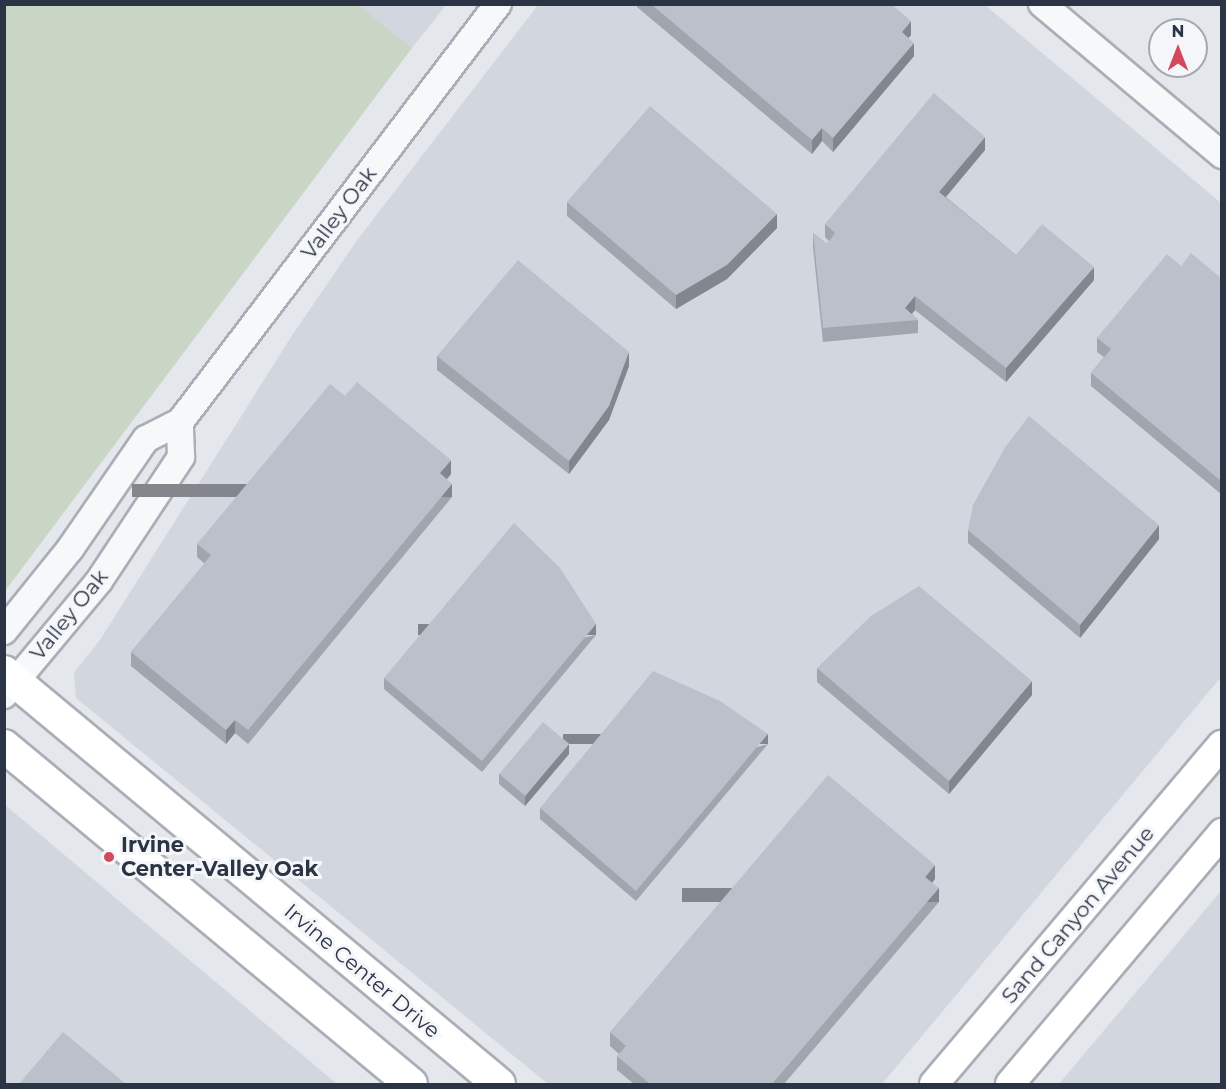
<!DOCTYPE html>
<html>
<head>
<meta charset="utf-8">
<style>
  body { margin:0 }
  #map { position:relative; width:1226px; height:1089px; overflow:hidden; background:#e4e7ec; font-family:Montserrat,sans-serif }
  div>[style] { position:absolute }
  .built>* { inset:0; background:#d2d6de }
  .green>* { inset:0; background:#c9d6c5 }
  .roads { filter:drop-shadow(2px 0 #a9aeb7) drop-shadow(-2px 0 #a9aeb7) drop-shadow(0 2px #a9aeb7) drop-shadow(0 -2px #a9aeb7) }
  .tertiary>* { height:26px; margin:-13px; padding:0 13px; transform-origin:13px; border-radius:13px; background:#f7f8fa }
  .secondary>* { height:28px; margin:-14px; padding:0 14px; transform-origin:14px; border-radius:14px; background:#fff }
  .primary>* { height:32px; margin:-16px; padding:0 16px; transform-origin:16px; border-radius:16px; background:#fff }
  .wall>* { inset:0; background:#a1a5ae }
  .shaded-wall>* { inset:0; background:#83868d; transform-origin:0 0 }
  .building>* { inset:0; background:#bbc0ca; transform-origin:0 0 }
  .dots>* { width:16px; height:16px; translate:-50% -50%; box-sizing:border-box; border:3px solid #f4f6f9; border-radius:50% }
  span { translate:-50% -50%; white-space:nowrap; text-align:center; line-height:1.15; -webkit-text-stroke:6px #f4f6f9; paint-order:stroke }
  .street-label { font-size:21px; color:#2b3445 }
  .poi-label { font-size:21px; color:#2b3445; font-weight:700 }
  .left { translate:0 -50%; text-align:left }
  .frame { position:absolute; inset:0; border:6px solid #2b3445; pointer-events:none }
  .north { position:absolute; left:1148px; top:18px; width:60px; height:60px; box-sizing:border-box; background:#f4f6f9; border:2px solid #a4a8b1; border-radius:50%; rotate:0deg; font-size:16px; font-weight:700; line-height:24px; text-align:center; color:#2b3445 }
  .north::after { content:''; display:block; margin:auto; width:21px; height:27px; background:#d1495b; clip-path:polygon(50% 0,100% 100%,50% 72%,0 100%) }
</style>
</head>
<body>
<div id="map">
  <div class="built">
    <div style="clip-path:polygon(359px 5px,446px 5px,412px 48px)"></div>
    <div style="clip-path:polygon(538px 5px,985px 5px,1221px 203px,1221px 677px,882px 1084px,548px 1084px,76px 698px,74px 672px,100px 640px,293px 334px,358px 239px)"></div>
    <div style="clip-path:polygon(5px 805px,337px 1084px,5px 1084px)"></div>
    <div style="clip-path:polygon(1221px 891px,1221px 1084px,1059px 1084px)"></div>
  </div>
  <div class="green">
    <div style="clip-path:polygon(5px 4px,359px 5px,412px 48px,5px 591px)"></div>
  </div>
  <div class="roads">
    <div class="tertiary">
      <div style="left:1042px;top:4px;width:235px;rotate:40deg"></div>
      <div style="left:4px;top:631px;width:105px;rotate:-51.2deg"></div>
      <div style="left:70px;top:549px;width:134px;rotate:-55.4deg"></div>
      <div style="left:146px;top:439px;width:38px;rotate:-27deg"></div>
      <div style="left:180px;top:422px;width:525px;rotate:-52.74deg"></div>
      <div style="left:4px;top:695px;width:148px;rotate:-50.2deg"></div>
      <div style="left:99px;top:581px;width:149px;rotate:-56.5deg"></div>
      <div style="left:181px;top:457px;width:35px;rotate:-92deg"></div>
    </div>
    <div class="secondary">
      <div style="left:934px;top:1084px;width:445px;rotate:-49.7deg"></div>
      <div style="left:1010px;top:1084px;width:329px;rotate:-49.8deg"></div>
    </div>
    <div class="primary">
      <div style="left:4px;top:672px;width:644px;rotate:39.77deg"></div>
      <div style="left:4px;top:746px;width:529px;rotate:39.71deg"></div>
    </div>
  </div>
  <div class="wall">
    <div style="clip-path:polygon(637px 4px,891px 4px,911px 35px,908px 38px,914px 56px,833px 152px,822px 141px,812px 154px,637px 7px)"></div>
    <div style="clip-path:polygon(985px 150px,946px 197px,1016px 255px,1094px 280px,1006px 382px,915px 310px,912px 314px,918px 320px,918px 333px,823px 342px,813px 247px,813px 233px,827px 244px,829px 241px,825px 237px,825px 224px)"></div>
    <div style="clip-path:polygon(567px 202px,777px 228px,727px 279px,676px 309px,567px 216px)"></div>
    <div style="clip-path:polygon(1181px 266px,1221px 278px,1221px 494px,1091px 386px,1091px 373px,1104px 357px,1097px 352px,1097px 338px)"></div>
    <div style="clip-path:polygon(437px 356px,629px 366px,609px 420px,569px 474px,437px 370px)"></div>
    <div style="clip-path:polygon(345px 396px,451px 474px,447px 479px,452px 497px,248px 744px,235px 733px,226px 744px,131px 666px,131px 652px,205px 564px,197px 557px,197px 544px)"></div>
    <div style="clip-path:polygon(968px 530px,1159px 539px,1080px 638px,968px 543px)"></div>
    <div style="clip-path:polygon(596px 635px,482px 772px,384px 689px,384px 678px)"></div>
    <div style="clip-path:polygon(817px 668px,1032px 695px,949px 794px,817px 682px)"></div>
    <div style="clip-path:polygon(768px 744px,636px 901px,540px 819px,540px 808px)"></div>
    <div style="clip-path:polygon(569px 754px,525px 806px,499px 784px,499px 774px)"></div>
    <div style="clip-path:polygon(935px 879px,932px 883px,939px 902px,784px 1084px,634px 1084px,617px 1070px,617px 1056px,619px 1054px,610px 1046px,610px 1032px)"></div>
  </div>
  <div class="shaded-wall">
    <div style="clip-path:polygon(911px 21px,911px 35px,902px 46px,902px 32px)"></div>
    <div style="clip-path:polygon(914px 43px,914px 56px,833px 152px,833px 138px)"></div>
    <div style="clip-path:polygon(822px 128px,822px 141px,812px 154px,812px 140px)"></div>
    <div style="clip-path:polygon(985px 137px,985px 150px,939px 205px,939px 192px)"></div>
    <div style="clip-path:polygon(777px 214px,777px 228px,727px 279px,676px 309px,676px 295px)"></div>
    <div style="clip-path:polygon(1094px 267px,1094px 280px,1006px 382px,1006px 368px)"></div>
    <div style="clip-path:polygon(915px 296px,915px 310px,905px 322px,905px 308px)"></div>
    <div style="clip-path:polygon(629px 352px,629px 366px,609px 420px,569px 474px,569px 461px)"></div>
    <div style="clip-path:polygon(451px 460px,451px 474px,440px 487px,440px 473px)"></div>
    <div style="left:452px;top:484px;width:13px;height:320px;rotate:90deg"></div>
    <div style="clip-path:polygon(1159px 525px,1159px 539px,1080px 638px,1080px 625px)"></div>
    <div style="left:596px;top:624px;width:11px;height:178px;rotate:90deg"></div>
    <div style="clip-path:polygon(1032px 681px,1032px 695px,949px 794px,949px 781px)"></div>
    <div style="clip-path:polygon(235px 720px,235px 733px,226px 744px,226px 730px)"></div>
    <div style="left:768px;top:734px;width:10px;height:205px;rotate:90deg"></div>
    <div style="clip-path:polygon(569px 744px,569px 754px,525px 806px,525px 795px)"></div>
    <div style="clip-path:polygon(935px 865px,935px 879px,925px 891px,925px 877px)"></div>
    <div style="left:939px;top:888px;width:14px;height:257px;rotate:90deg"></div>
  </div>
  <div class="building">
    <div style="clip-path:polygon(651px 4px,891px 4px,911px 21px,902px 32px,914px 43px,833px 138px,822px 128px,812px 140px)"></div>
    <div style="clip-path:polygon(934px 93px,985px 137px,939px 192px,1016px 255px,1042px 224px,1094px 267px,1006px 368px,915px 296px,905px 308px,918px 320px,823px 328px,813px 233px,827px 244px,835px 233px,825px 224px)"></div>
    <div style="clip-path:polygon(650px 106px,777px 214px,727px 265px,676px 295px,567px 202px)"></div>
    <div style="clip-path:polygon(1191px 253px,1221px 278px,1221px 481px,1091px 373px,1111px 349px,1097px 338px,1167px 254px,1181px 266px)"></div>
    <div style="clip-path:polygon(518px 260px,629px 352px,609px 406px,569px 461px,437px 356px)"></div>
    <div style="clip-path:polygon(357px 382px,451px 460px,440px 473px,452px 484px,248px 730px,235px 720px,226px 730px,131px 652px,211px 555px,197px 544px,330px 384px,345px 396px)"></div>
    <div style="clip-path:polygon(1029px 416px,1159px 525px,1080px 625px,968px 530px,973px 505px,1006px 446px)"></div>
    <div style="clip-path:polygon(514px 523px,560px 568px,596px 624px,482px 761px,384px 678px)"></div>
    <div style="clip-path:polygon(919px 586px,1032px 681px,949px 781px,817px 668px,871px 616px)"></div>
    <div style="clip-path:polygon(653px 671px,720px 701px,768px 734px,636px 891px,540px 808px)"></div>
    <div style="left:543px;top:722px;width:34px;height:68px;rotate:40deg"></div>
    <div style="clip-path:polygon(828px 775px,935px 865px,925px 877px,939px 888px,772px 1084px,650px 1084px,617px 1056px,626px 1046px,610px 1032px)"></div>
    <div style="clip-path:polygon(63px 1032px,126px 1084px,19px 1084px)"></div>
  </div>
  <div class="dots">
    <div style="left:109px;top:857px;background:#d1495b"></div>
  </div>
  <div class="street-label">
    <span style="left:339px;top:213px;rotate:-53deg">Valley Oak</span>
    <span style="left:69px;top:615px;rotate:-51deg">Valley Oak</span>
    <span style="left:1078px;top:915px;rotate:-50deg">Sand Canyon Avenue</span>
    <span style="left:362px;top:971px;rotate:40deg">Irvine Center Drive</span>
  </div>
  <div class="poi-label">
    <span class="left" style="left:121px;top:857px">Irvine<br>Center-Valley Oak</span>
  </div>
  <div class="frame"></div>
  <div class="north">N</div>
</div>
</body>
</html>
